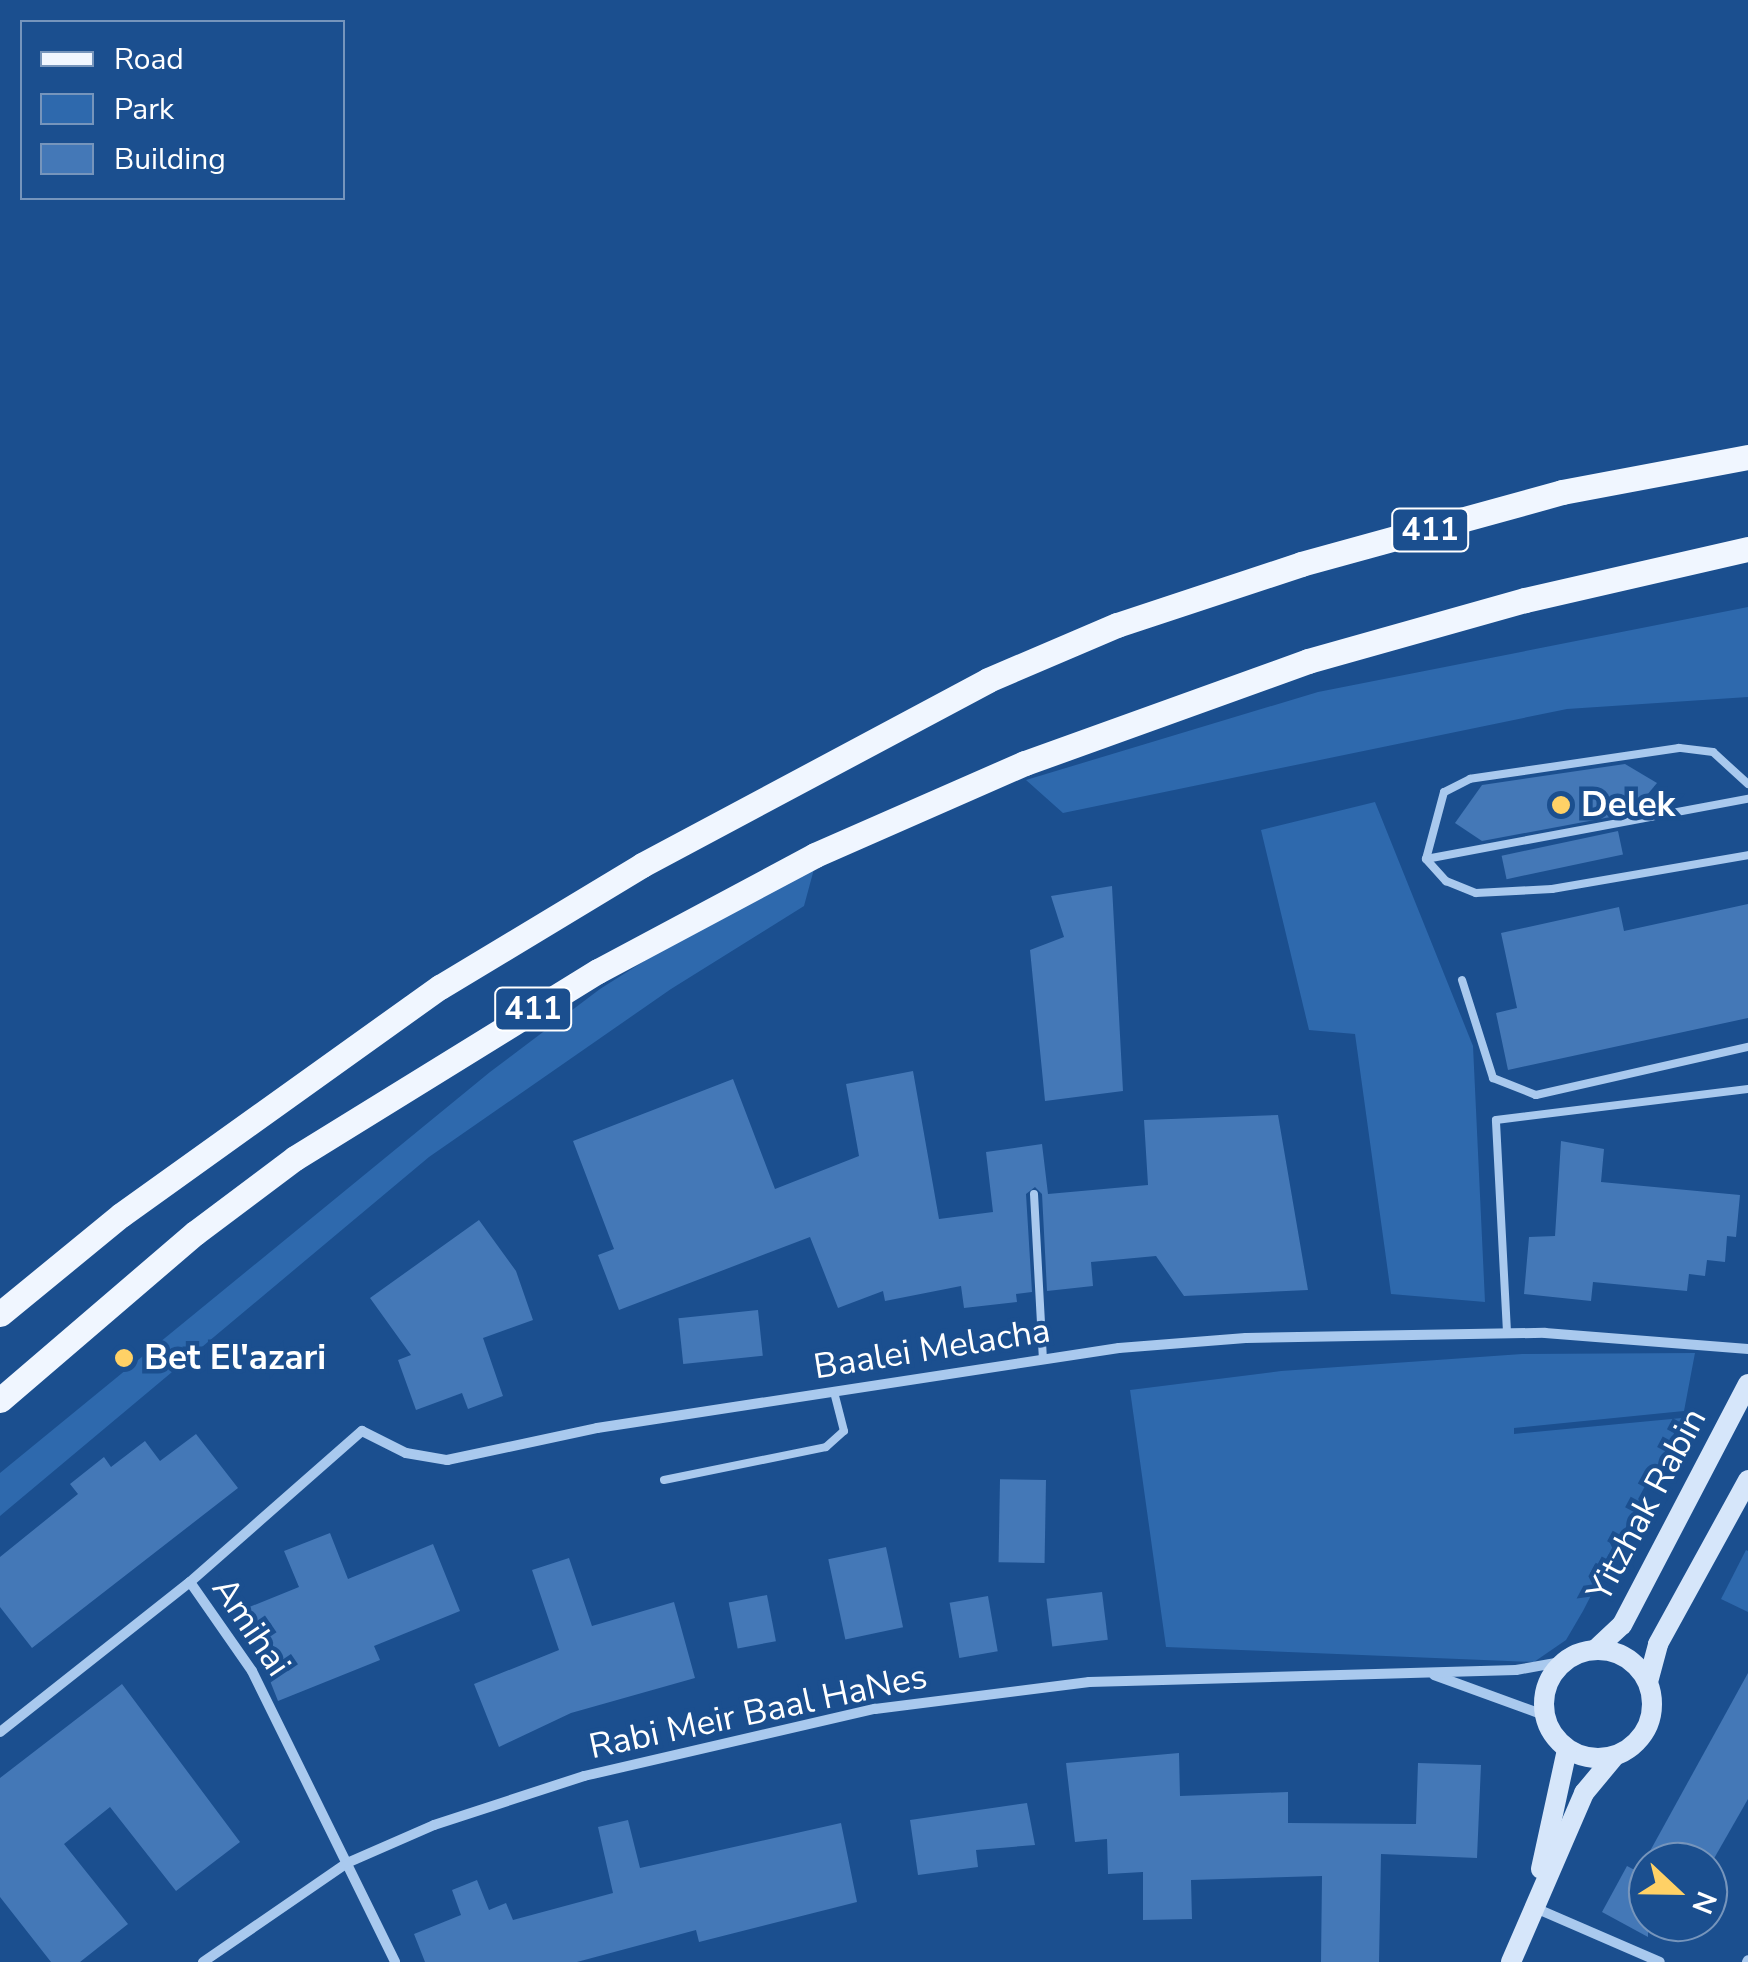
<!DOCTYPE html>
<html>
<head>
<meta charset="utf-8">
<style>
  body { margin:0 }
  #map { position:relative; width:1748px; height:1962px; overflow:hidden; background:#1b4f8f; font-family:"Nunito Sans",sans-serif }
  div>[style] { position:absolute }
  .green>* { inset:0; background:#2e69ad }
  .building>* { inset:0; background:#4478b7; transform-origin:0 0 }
  .lane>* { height:8px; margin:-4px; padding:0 4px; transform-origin:4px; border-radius:4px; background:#a9c9ee }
  .street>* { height:10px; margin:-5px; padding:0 5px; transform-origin:5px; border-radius:5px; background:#a9c9ee }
  .secondary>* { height:20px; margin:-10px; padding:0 10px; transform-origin:10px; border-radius:10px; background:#d6e6fa }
  .secondary>.ring { margin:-10px; padding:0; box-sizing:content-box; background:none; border:20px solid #d6e6fa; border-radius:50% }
  .primary>* { height:25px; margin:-12.5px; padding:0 12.5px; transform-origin:12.5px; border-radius:12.5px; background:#f0f6ff }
  .dots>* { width:28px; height:28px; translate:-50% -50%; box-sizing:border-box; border:5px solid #1b4f8f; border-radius:50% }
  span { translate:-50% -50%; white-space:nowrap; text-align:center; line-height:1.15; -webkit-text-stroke:9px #1b4f8f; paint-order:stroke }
  .shield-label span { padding:2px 8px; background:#1b4f8f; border:2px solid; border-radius:8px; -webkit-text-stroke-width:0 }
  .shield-label { font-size:32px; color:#fff; font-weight:700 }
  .poi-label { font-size:35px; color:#fff; font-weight:700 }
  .left { translate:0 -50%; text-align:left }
  .street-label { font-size:35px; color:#fff }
  .legend { position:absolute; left:20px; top:20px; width:325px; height:180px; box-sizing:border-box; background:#1b4f8f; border:2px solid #7695bc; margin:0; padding:12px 18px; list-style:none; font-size:30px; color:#fff }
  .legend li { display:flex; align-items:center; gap:20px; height:50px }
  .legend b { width:50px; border:2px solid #7695bc }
  .north { position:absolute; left:1628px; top:1842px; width:100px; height:100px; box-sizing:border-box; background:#1b4f8f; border:2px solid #7695bc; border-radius:50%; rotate:112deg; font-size:28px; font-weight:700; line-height:40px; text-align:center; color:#fff }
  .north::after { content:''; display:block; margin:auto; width:35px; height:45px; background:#ffd166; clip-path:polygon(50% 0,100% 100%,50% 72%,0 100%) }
</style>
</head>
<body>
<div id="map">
  <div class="green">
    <div style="clip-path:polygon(1748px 607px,1748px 697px,1567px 709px,1063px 813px,1026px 780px,1318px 692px)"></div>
    <div style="clip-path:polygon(1375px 802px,1473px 1046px,1485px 1302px,1391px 1294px,1355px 1034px,1309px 1030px,1261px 830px)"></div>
    <div style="clip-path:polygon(814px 869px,804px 906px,671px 989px,429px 1157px,0 1516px,0 1473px,490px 1072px,600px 989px,714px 917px)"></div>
    <div style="clip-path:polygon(1695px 1353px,1684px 1411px,1514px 1428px,1514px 1434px,1682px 1418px,1583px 1611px,1566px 1640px,1534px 1662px,1166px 1647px,1130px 1390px,1281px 1371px,1522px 1354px)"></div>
    <div style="clip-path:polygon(1746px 1550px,1748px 1551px,1748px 1612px,1721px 1599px)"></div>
  </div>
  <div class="building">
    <div style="clip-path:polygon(1625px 764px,1657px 783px,1632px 813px,1482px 841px,1455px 823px,1482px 785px)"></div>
    <div style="left:1618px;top:831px;width:24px;height:119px;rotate:78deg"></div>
    <div style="clip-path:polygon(1112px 886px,1123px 1091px,1045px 1101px,1030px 950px,1064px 937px,1051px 896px)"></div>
    <div style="clip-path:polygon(1748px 904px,1748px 1018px,1508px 1070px,1496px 1013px,1517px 1008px,1501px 933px,1619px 907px,1624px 931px)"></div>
    <div style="clip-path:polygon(913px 1071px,939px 1219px,993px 1212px,986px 1152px,1042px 1144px,1048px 1194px,1148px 1185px,1144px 1120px,1278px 1115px,1308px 1290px,1184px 1296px,1156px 1256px,1091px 1262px,1093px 1286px,1047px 1291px,1042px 1194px,1035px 1187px,1026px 1194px,1032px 1292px,1016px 1294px,1017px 1302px,964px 1308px,961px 1286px,885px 1301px,883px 1291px,838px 1308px,810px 1237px,619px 1310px,598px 1255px,614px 1249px,573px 1141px,733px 1079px,775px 1189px,859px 1156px,846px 1084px)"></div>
    <div style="clip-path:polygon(1561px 1141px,1604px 1149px,1601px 1182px,1740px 1195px,1736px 1237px,1727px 1236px,1725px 1262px,1707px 1260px,1705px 1276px,1689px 1274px,1687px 1291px,1593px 1282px,1591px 1301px,1524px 1294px,1529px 1237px,1555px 1236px)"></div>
    <div style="clip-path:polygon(479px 1220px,516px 1271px,533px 1320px,483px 1338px,503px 1396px,468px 1409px,462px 1393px,416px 1410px,398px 1360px,411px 1355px,370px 1298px)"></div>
    <div style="left:758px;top:1310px;width:46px;height:80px;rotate:84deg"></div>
    <div style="clip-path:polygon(196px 1434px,238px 1488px,32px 1648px,0 1607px,0 1557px,78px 1494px,70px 1484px,104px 1457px,111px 1467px,145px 1441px,160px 1461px)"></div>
    <div style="left:1046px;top:1480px;width:83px;height:46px;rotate:91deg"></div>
    <div style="clip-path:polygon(330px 1533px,348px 1579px,433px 1544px,460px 1611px,374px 1646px,380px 1660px,278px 1701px,242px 1610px,299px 1587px,284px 1551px)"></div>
    <div style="left:886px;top:1547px;width:82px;height:59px;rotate:78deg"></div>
    <div style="clip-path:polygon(569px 1558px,592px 1626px,674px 1602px,695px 1678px,571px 1713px,499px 1747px,474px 1684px,559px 1650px,532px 1570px)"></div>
    <div style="left:1102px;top:1592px;width:48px;height:56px;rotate:83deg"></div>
    <div style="left:767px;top:1595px;width:47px;height:39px;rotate:79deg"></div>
    <div style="left:988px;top:1596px;width:56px;height:39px;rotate:80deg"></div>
    <div style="clip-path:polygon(1748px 1673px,1748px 1799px,1712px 1862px,1644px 1862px)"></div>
    <div style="clip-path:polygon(122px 1684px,240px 1842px,176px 1891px,110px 1807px,64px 1844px,128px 1924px,80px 1962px,51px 1962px,0 1897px,0 1778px)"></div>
    <div style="clip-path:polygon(1179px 1753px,1180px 1796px,1288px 1792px,1288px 1823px,1416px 1824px,1418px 1763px,1481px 1765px,1477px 1858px,1381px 1854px,1379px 1962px,1321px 1962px,1322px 1876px,1191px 1880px,1192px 1919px,1143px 1920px,1143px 1872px,1108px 1874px,1107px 1839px,1075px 1842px,1066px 1763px)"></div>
    <div style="clip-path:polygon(1027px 1803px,1035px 1845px,976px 1850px,978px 1867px,918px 1875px,910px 1820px)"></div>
    <div style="clip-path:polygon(628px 1820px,640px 1868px,841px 1823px,857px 1902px,699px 1942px,696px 1930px,577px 1962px,425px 1962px,414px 1934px,461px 1915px,452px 1890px,477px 1880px,489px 1910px,506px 1903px,513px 1920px,613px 1893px,598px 1827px)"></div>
    <div style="clip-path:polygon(1627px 1866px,1648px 1877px,1648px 1937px,1602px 1912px)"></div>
  </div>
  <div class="lane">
    <div style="left:1748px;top:784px;width:47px;rotate:-137.6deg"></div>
    <div style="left:1713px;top:752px;width:34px;rotate:-173deg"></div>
    <div style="left:1679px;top:748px;width:211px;rotate:171.6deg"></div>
    <div style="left:1470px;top:779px;width:29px;rotate:153deg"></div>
    <div style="left:1444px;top:792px;width:69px;rotate:105deg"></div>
    <div style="left:1426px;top:859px;width:30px;rotate:48deg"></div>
    <div style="left:1446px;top:881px;width:32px;rotate:22deg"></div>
    <div style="left:1476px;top:893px;width:76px;rotate:-3deg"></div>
    <div style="left:1552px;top:889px;width:199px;rotate:-9.8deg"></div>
    <div style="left:1426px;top:859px;width:328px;rotate:-10.6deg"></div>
    <div style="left:1462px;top:980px;width:103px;rotate:72.4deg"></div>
    <div style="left:1493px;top:1078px;width:46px;rotate:21.6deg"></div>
    <div style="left:1536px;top:1095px;width:217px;rotate:-12.8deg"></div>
    <div style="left:1034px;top:1194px;width:166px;rotate:86.9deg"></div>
    <div style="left:1507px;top:1332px;width:212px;rotate:-93deg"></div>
    <div style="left:1496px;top:1120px;width:254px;rotate:-7deg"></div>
    <div style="left:664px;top:1480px;width:165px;rotate:-11.5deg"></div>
    <div style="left:826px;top:1447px;width:24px;rotate:-42deg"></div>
    <div style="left:844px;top:1431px;width:40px;rotate:-104.4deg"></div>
  </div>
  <div class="street">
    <div style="left:190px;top:1582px;width:229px;rotate:-41.3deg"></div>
    <div style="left:362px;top:1431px;width:49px;rotate:26.6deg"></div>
    <div style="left:406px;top:1453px;width:42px;rotate:9.7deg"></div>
    <div style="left:447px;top:1460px;width:153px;rotate:-12deg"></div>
    <div style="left:597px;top:1428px;width:528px;rotate:-8.71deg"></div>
    <div style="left:1119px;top:1348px;width:127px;rotate:-4.5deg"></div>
    <div style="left:1246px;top:1338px;width:299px;rotate:-1deg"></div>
    <div style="left:1545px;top:1333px;width:204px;rotate:4.5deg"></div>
    <div style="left:1434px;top:1675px;width:117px;rotate:20deg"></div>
    <div style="left:0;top:1732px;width:242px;rotate:-38.3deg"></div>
    <div style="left:190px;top:1582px;width:108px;rotate:55.1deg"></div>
    <div style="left:252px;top:1671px;width:324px;rotate:63.8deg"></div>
    <div style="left:1533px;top:1907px;width:138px;rotate:23.4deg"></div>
    <div style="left:203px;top:1962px;width:175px;rotate:-34.5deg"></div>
    <div style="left:347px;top:1863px;width:95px;rotate:-23.6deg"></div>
    <div style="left:434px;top:1825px;width:158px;rotate:-18.1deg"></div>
    <div style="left:584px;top:1776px;width:299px;rotate:-13deg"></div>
    <div style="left:875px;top:1709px;width:216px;rotate:-7.2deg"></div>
    <div style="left:1089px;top:1682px;width:427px;rotate:-1.6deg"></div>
    <div style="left:1516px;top:1670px;width:46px;rotate:-10.1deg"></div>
    <div style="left:1747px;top:1962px;width:2px;rotate:-63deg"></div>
  </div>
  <div class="secondary">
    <div style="left:1596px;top:1649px;width:35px;rotate:-43deg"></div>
    <div style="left:1622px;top:1625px;width:272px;rotate:-62.4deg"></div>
    <div class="ring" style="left:1544px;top:1650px;width:88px;height:88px"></div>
    <div style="left:1648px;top:1682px;width:39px;rotate:-75deg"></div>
    <div style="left:1658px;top:1644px;width:187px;rotate:-61.2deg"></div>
    <div style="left:1541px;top:1869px;width:122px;rotate:-77.7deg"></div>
    <div style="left:1511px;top:1962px;width:184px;rotate:-66.6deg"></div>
    <div style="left:1584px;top:1793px;width:47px;rotate:-50.2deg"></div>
  </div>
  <div class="primary">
    <div style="left:0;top:1314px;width:156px;rotate:-39.3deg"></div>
    <div style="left:121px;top:1215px;width:392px;rotate:-35.6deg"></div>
    <div style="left:440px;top:987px;width:236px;rotate:-31.1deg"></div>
    <div style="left:642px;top:865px;width:392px;rotate:-28.1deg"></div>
    <div style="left:988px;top:680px;width:140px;rotate:-23.1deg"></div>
    <div style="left:1117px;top:625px;width:194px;rotate:-18.3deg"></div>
    <div style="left:1301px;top:564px;width:271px;rotate:-15.4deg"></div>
    <div style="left:1562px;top:492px;width:189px;rotate:-10.7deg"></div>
    <div style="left:0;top:1400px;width:257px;rotate:-40.6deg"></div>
    <div style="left:195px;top:1233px;width:125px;rotate:-36.9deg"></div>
    <div style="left:295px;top:1158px;width:356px;rotate:-31.7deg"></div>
    <div style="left:598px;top:971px;width:246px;rotate:-28.1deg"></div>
    <div style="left:815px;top:855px;width:229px;rotate:-23.7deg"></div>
    <div style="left:1025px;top:763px;width:301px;rotate:-19.8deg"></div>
    <div style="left:1308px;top:661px;width:225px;rotate:-15.7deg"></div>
    <div style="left:1525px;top:600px;width:229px;rotate:-12.9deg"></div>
  </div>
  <div class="dots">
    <div style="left:1561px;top:805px;background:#ffd166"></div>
    <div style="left:124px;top:1358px;background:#ffd166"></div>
  </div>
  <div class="shield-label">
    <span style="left:1430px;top:530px">411</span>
    <span style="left:533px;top:1009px">411</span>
  </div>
  <div class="poi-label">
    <span class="left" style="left:1581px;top:805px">Delek</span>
    <span class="left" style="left:144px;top:1358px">Bet El'azari</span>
  </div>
  <div class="street-label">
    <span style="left:932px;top:1349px;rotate:-9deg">Baalei Melacha</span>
    <span style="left:1647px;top:1505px;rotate:-62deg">Yitzhak Rabin</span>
    <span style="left:251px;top:1627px;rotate:56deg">Amihai</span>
    <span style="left:758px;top:1712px;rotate:-12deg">Rabi Meir Baal HaNes</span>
  </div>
  <ul class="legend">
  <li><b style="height:12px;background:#f0f6ff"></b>Road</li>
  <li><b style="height:28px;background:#2e69ad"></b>Park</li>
  <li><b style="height:28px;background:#4478b7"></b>Building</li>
  </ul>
  <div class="north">N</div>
</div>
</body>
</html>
